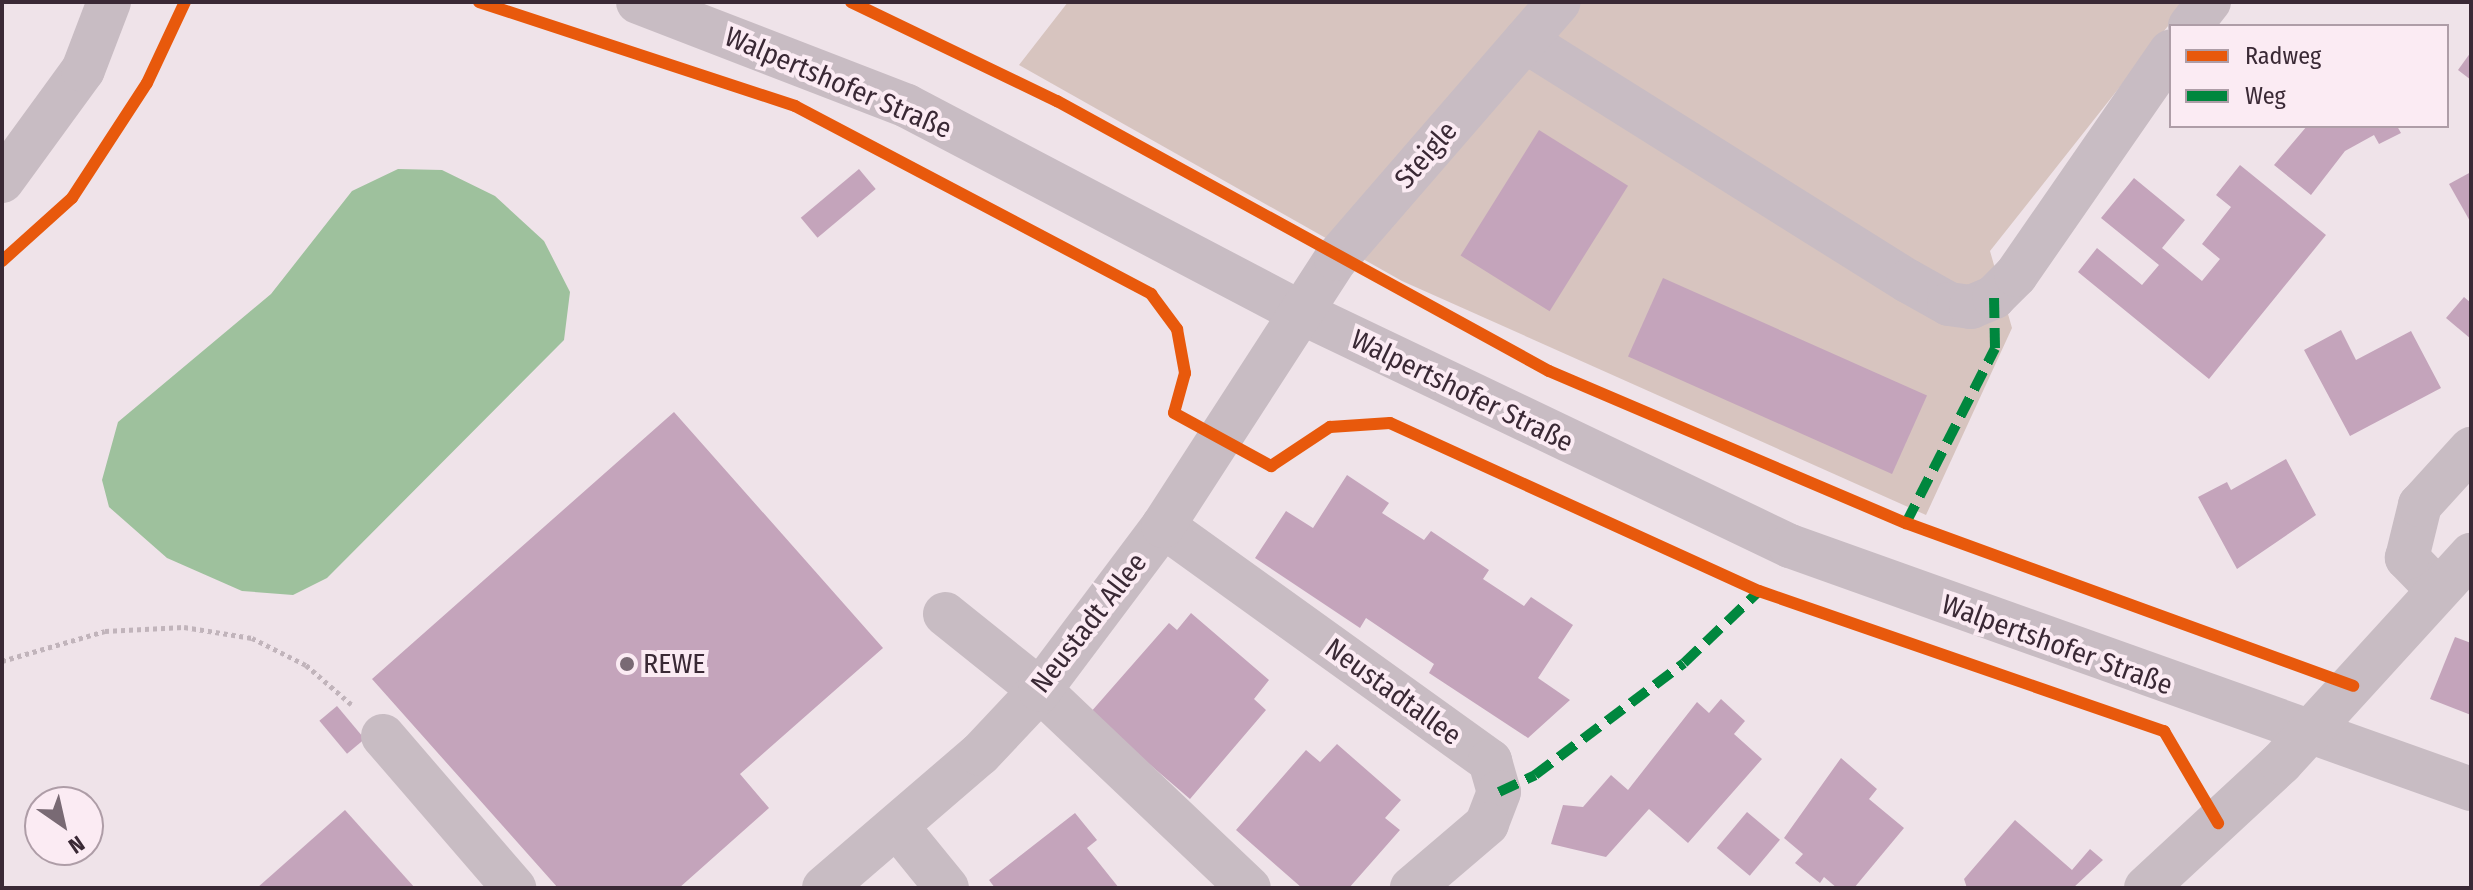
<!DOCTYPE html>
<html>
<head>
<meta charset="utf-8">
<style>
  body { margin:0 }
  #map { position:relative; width:2473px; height:890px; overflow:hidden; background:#efe3e9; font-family:"Fira Sans Condensed",sans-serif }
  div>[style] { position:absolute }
  .green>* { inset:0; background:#d7c4bf }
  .water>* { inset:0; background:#9ec19d }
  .building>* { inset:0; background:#c4a4bb; transform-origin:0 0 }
  .path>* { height:5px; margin-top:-2.5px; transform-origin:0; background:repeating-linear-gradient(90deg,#c1b4bb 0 4px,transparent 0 8px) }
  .minor>* { height:44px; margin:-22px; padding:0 22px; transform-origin:22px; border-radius:22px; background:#c8bcc3 }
  .quiet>* { height:10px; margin-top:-5px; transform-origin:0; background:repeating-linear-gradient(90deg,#00873e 0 20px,transparent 0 30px) }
  .cycleway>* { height:12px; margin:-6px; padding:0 6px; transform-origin:6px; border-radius:6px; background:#e8590c }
  .dots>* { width:22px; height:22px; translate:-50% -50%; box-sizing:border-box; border:4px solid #fbebf3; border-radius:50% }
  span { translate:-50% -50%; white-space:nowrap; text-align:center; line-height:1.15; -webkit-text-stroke:8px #fbebf3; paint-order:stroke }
  .street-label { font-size:28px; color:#3a2935 }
  .poi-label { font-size:28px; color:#3a2935 }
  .left { translate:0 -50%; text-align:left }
  .frame { position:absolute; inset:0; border:4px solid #3a2935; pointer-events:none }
  .legend { position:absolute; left:2169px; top:24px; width:280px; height:104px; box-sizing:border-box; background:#fbebf3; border:2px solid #ae9da7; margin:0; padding:10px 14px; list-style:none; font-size:24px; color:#3a2935 }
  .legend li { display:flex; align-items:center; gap:16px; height:40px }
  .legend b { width:40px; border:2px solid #ae9da7 }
  .north { position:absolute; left:24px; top:786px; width:80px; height:80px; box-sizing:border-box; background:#fbebf3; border:2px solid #ae9da7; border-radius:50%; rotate:146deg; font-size:22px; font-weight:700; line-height:32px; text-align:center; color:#3a2935 }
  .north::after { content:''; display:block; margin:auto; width:28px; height:36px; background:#796a74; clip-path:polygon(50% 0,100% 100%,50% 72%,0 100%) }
</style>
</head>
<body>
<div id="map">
  <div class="green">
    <div style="clip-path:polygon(1068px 2px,2187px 2px,1990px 251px,2012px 328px,1926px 515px,1402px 281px,1019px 65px)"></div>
  </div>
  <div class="water">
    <div style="clip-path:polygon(398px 169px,442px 170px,495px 196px,544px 241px,570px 292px,564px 340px,327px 578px,293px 595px,242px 591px,167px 558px,109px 507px,102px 480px,118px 422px,271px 294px,352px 191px)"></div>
  </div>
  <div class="building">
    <div style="clip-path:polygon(2471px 52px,2471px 80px,2458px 70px)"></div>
    <div style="clip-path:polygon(2307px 126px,2397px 126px,2401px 133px,2379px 144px,2374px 135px,2345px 151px,2311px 195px,2274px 165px)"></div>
    <div style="left:1539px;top:130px;width:105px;height:148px;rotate:32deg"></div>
    <div style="clip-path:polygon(2240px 165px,2326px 235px,2209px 379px,2078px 272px,2097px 248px,2142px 285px,2159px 265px,2101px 218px,2134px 178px,2185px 220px,2162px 248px,2202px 281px,2220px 259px,2202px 244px,2231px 207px,2216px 195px)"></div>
    <div style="left:859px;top:169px;width:26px;height:76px;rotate:50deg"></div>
    <div style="clip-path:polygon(2471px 172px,2471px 223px,2449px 184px)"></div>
    <div style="left:1663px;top:278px;width:289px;height:86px;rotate:24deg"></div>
    <div style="clip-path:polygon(2464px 297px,2471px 303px,2471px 339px,2446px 318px)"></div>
    <div style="clip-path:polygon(2341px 330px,2356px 360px,2411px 331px,2441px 388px,2350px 436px,2304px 350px)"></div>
    <div style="clip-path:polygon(674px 412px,883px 648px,740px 774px,769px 808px,679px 888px,558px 888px,372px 679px)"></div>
    <div style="clip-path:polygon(2286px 459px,2316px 515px,2237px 569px,2198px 497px,2227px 482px,2231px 490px)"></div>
    <div style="clip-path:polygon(1347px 475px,1389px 503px,1382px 513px,1424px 540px,1431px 531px,1489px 570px,1483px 579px,1524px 606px,1531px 597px,1573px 625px,1538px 678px,1570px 700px,1528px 738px,1429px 673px,1434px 664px,1366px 618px,1360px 628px,1255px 558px,1286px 511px,1313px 528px)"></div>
    <div style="clip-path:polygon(1191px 613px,1269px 680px,1254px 699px,1266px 710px,1190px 799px,1090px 713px,1169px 623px,1177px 630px)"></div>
    <div style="clip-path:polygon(2455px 637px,2471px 643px,2471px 715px,2430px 699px)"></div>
    <div style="clip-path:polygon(1721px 699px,1745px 721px,1734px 734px,1762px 759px,1688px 843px,1649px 809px,1606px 857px,1551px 844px,1563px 805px,1583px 807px,1611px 775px,1628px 790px,1697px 702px,1709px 713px)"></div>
    <div style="left:337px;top:706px;width:43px;height:23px;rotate:50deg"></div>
    <div style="clip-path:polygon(1337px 744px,1401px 800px,1385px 818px,1400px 830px,1349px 888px,1302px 888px,1236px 830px,1306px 750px,1320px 762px)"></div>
    <div style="clip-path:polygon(1841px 758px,1877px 789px,1869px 799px,1904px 828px,1854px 888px,1837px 888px,1824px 877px,1820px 883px,1795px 863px,1803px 854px,1784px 838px)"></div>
    <div style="clip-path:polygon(345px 810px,415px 888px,257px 888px)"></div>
    <div style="left:1747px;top:812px;width:43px;height:47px;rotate:40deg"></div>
    <div style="clip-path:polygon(1075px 813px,1097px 840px,1087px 848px,1119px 888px,995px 888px,989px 880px)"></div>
    <div style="clip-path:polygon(2015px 820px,2072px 870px,2090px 849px,2103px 860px,2073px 888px,1967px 888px,1964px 879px)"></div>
  </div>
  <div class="path">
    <div style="left:2px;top:661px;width:107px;rotate:-16.2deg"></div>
    <div style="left:105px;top:631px;width:79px;rotate:-2.9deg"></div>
    <div style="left:184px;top:627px;width:69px;rotate:9.2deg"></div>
    <div style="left:252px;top:638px;width:60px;rotate:26.6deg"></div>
    <div style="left:306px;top:665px;width:60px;rotate:40.9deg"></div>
  </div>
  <div class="minor">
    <div style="left:638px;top:2px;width:288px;rotate:21.1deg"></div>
    <div style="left:907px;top:106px;width:444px;rotate:27.7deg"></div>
    <div style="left:1300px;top:312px;width:543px;rotate:25.53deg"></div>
    <div style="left:1790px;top:546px;width:723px;rotate:19.64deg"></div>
    <div style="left:2190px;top:26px;width:31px;rotate:-52deg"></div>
    <div style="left:1525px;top:41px;width:452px;rotate:32.1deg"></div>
    <div style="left:1908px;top:281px;width:47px;rotate:29.3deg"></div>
    <div style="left:1949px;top:304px;width:22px;rotate:8deg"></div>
    <div style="left:1971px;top:307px;width:25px;rotate:-23deg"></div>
    <div style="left:1994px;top:297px;width:31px;rotate:-45deg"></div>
    <div style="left:2016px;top:275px;width:272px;rotate:-55.3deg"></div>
    <div style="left:2px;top:181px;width:137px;rotate:-53.9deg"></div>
    <div style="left:83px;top:70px;width:73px;rotate:-69.1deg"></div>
    <div style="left:1163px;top:526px;width:403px;rotate:35.7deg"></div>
    <div style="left:1490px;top:761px;width:32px;rotate:74deg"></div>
    <div style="left:1499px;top:792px;width:34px;rotate:111deg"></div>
    <div style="left:1487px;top:824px;width:99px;rotate:139.5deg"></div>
    <div style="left:2438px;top:590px;width:45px;rotate:-134.1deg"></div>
    <div style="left:2407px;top:558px;width:55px;rotate:-76.2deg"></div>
    <div style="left:2420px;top:505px;width:76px;rotate:-47.7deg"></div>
    <div style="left:945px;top:614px;width:122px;rotate:38.7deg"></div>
    <div style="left:1040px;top:690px;width:288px;rotate:43.5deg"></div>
    <div style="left:383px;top:736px;width:201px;rotate:49.2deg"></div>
    <div style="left:899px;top:829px;width:76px;rotate:50.9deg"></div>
    <div style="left:824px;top:888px;width:206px;rotate:-40.7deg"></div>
    <div style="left:980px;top:754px;width:88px;rotate:-46.8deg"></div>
    <div style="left:1040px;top:690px;width:205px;rotate:-53.1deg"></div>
    <div style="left:1163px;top:526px;width:318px;rotate:-57.1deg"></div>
    <div style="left:1336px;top:259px;width:340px;rotate:-49.1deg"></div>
    <div style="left:2146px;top:888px;width:184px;rotate:-42.8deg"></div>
    <div style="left:2281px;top:763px;width:282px;rotate:-47.6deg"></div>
  </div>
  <div class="quiet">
    <div style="left:1906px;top:523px;width:196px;rotate:-63deg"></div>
    <div style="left:1995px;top:348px;width:51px;rotate:-91.1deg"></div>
    <div style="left:1499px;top:792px;width:40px;rotate:-25deg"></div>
    <div style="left:1535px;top:775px;width:186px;rotate:-36.9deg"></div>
    <div style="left:1684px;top:663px;width:104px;rotate:-43.8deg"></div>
  </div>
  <div class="cycleway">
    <div style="left:479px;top:2px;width:333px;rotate:18.2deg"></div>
    <div style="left:795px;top:106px;width:403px;rotate:27.8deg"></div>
    <div style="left:1151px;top:294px;width:44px;rotate:53.4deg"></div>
    <div style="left:1177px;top:329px;width:45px;rotate:79.7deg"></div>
    <div style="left:1185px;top:373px;width:41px;rotate:105.4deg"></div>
    <div style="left:1174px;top:413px;width:111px;rotate:28.7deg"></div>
    <div style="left:1271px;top:466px;width:71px;rotate:-33.5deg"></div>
    <div style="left:1330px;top:427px;width:60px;rotate:-3.8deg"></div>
    <div style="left:1390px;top:423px;width:405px;rotate:24.5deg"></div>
    <div style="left:1759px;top:591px;width:429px;rotate:19.1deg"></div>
    <div style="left:2164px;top:731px;width:107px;rotate:59.6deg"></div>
    <div style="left:851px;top:2px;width:229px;rotate:25.7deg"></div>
    <div style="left:1057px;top:101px;width:561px;rotate:28.76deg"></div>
    <div style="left:1549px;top:371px;width:388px;rotate:23.1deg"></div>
    <div style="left:1906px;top:523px;width:476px;rotate:20deg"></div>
    <div style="left:2px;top:261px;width:94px;rotate:-42deg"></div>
    <div style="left:72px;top:198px;width:137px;rotate:-56.9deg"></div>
    <div style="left:147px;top:83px;width:89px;rotate:-64.9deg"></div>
  </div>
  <div class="dots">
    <div style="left:627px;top:664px;background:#796a74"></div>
  </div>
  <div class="street-label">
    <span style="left:838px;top:83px;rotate:23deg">Walpertshofer Straße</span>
    <span style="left:1426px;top:155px;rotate:-49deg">Steigle</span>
    <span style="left:1462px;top:391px;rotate:26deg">Walpertshofer Straße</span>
    <span style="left:1089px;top:623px;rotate:-52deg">Neustadt Allee</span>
    <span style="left:2057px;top:645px;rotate:20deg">Walpertshofer Straße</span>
    <span style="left:1393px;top:692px;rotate:36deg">Neustadtallee</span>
  </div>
  <div class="poi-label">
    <span class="left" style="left:643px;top:664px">REWE</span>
  </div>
  <div class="frame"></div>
  <ul class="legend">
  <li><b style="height:10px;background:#e8590c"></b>Radweg</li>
  <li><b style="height:10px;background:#00873e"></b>Weg</li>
  </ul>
  <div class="north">N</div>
</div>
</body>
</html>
